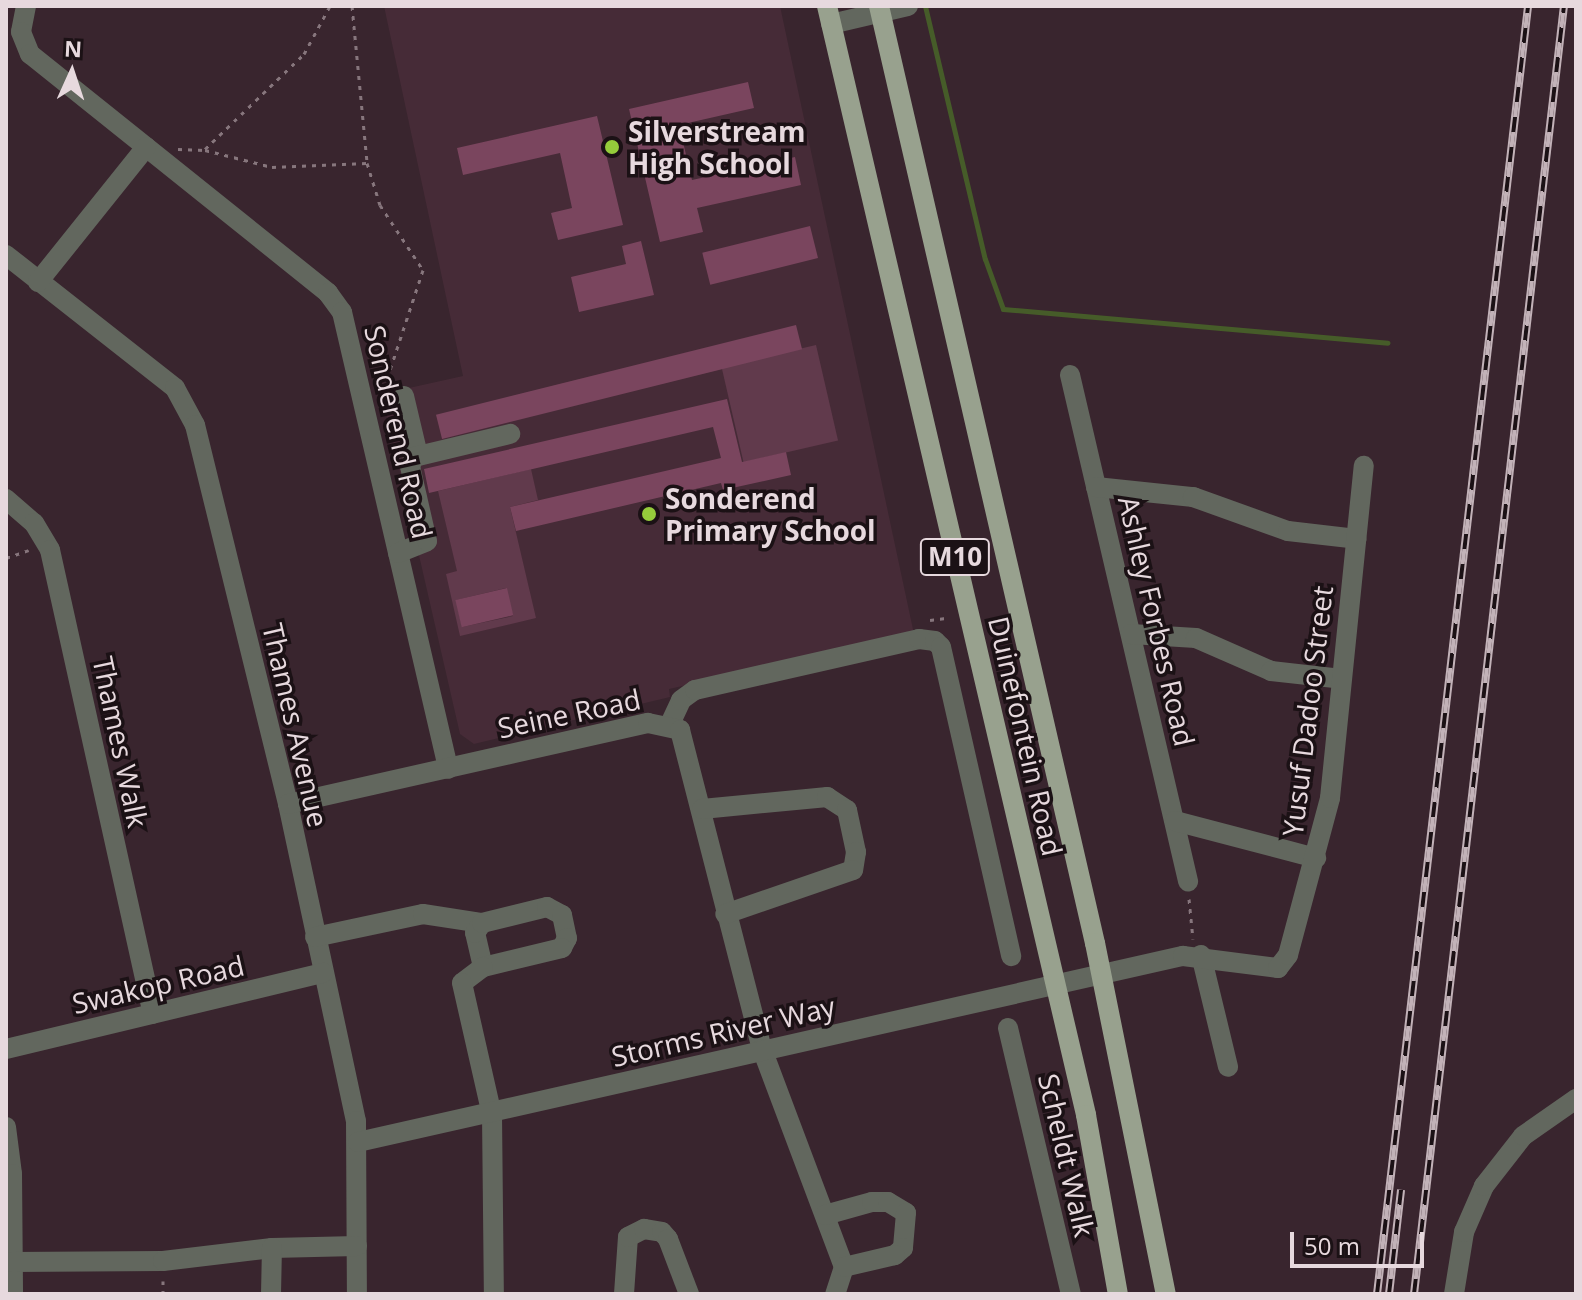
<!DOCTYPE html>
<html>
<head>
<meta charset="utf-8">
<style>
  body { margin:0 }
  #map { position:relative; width:1582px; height:1300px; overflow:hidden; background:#39252e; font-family:"Open Sans",sans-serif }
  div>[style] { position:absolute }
  .built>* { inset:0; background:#462b37 }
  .green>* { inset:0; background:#613a4c; transform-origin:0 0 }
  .stream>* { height:5px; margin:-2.5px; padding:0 2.5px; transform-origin:2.5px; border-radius:2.5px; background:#465c29 }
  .building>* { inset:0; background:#7a455e; transform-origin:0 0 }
  .path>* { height:3px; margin-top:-1.5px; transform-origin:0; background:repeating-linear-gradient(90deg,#87767d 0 4px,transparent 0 10px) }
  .minor>* { height:20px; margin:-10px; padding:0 10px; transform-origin:10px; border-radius:10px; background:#62675e }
  .major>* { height:20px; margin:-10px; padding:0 10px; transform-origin:10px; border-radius:10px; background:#98a18e }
  .rail>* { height:8px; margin-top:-4px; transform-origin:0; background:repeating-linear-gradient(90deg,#1b1115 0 15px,#c2b2b8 0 30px); box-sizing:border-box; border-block:2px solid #c2b2b8 }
  .dots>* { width:22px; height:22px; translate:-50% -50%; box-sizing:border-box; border:4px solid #1b1115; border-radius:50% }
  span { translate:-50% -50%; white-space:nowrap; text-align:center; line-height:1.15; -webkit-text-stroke:7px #1b1115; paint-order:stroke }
  .shield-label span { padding:2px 6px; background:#1b1115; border:2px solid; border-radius:6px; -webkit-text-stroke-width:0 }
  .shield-label { font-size:26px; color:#e7d9de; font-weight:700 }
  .poi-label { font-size:28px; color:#e7d9de; font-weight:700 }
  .left { translate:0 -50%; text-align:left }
  .street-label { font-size:28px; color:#e7d9de }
  .frame { position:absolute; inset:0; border:8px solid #e7d9de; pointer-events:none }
  .north { position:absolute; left:32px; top:32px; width:80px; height:80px; -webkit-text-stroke:6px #1b1115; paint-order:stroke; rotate:3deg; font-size:22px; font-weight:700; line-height:32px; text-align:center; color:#e7d9de }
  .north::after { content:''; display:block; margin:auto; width:28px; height:36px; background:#e7d9de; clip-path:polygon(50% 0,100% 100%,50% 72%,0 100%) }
  .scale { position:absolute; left:1290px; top:1232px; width:134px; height:36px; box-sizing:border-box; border:4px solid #e7d9de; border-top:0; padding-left:10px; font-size:24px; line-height:28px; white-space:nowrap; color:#e7d9de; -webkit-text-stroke:6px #1b1115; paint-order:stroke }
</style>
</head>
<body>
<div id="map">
  <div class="built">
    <div style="clip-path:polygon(384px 6px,780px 6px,914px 634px,669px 689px,670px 697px,474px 744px,460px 734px,382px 394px,463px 376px)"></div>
  </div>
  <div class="green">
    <div style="left:816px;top:345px;width:98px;height:97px;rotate:77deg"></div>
    <div style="clip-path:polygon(evenodd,531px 469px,538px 500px,510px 507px,536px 618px,460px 636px,446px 574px,457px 571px,438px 491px,531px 469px,506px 588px,513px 616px,462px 627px,456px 600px,506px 588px)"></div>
  </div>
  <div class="stream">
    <div style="left:925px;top:6px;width:260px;rotate:76.7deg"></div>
    <div style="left:985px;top:259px;width:53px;rotate:70.2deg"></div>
    <div style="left:1003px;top:309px;width:386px;rotate:5deg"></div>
  </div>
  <div class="building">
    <div style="clip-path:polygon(748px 82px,754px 108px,679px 125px,692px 180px,795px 157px,801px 185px,697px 208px,703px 232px,660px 242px,629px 109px)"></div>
    <div style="clip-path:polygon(597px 116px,623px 225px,558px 240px,551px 213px,572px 208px,560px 153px,463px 175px,457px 148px)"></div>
    <div style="left:810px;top:226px;width:33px;height:111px;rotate:76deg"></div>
    <div style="clip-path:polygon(641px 241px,654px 295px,579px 312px,571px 277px,626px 264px,622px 246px)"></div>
    <div style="left:796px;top:325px;width:25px;height:371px;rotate:76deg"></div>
    <div style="clip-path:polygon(727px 399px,742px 462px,786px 452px,791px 475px,723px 490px,721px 483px,516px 531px,510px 507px,721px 458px,713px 427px,429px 493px,424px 469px)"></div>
    <div style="left:507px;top:588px;width:28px;height:53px;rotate:77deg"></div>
  </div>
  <div class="path">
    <div style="left:352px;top:6px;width:158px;rotate:84.5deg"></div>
    <div style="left:178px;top:149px;width:27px;rotate:2deg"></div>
    <div style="left:205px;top:150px;width:69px;rotate:14.2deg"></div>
    <div style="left:272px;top:167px;width:95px;rotate:-2.4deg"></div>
    <div style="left:367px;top:163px;width:44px;rotate:72.8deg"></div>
    <div style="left:380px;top:205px;width:78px;rotate:56.5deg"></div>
    <div style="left:423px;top:270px;width:115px;rotate:108.3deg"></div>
    <div style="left:387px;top:379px;width:11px;rotate:175deg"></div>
    <div style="left:205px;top:149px;width:137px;rotate:-43.8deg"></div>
    <div style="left:304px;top:54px;width:55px;rotate:-61.6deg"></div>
    <div style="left:6px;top:558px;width:24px;rotate:-19deg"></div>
    <div style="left:930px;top:620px;width:16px;rotate:-7deg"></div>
    <div style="left:1189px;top:899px;width:40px;rotate:84.3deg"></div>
    <div style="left:1050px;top:1117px;width:12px;rotate:-14deg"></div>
    <div style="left:163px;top:1281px;width:13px;rotate:90deg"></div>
  </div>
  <div class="minor">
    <div style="left:26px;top:6px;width:26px;rotate:101deg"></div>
    <div style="left:21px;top:32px;width:24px;rotate:68deg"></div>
    <div style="left:30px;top:54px;width:382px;rotate:38.7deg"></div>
    <div style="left:328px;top:293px;width:24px;rotate:54deg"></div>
    <div style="left:342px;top:312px;width:469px;rotate:76.9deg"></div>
    <div style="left:831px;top:24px;width:79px;rotate:-13.2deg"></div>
    <div style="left:6px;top:255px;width:215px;rotate:38.2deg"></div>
    <div style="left:175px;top:388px;width:42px;rotate:61.6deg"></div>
    <div style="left:195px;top:425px;width:390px;rotate:76.2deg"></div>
    <div style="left:288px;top:804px;width:324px;rotate:77.9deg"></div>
    <div style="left:356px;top:1121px;width:173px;rotate:89.7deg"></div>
    <div style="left:38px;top:282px;width:173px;rotate:-51.3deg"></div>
    <div style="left:1070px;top:375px;width:520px;rotate:76.87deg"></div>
    <div style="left:404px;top:396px;width:61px;rotate:76.7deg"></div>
    <div style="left:1096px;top:487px;width:98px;rotate:5.9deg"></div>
    <div style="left:1193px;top:497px;width:101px;rotate:19.7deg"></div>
    <div style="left:1288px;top:531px;width:69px;rotate:6.6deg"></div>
    <div style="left:6px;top:499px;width:37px;rotate:41deg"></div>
    <div style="left:34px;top:523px;width:31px;rotate:59deg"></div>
    <div style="left:50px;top:550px;width:475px;rotate:77.5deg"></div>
    <div style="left:398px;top:553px;width:31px;rotate:-22deg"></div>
    <div style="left:427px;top:541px;width:77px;rotate:-102.8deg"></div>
    <div style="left:410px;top:466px;width:10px;rotate:-66deg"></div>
    <div style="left:414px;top:457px;width:99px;rotate:-13.5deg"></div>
    <div style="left:1131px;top:634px;width:65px;rotate:3.5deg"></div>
    <div style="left:1196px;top:638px;width:82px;rotate:23.7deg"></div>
    <div style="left:1271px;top:671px;width:71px;rotate:6.4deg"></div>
    <div style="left:670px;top:724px;width:26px;rotate:-65deg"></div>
    <div style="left:681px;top:700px;width:17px;rotate:-36deg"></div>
    <div style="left:695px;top:690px;width:230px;rotate:-12.8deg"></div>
    <div style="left:919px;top:639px;width:16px;rotate:7deg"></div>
    <div style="left:935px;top:641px;width:8px;rotate:45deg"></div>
    <div style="left:941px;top:647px;width:317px;rotate:77.2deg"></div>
    <div style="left:288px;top:804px;width:369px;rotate:-12.7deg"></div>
    <div style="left:648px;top:723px;width:33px;rotate:12deg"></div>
    <div style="left:680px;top:730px;width:329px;rotate:75.6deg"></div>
    <div style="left:762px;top:1049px;width:233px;rotate:69.4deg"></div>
    <div style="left:844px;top:1267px;width:28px;rotate:108deg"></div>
    <div style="left:702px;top:809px;width:126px;rotate:-5.5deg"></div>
    <div style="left:827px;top:797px;width:24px;rotate:33deg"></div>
    <div style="left:847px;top:810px;width:43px;rotate:77.9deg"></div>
    <div style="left:856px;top:852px;width:18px;rotate:99deg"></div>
    <div style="left:853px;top:870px;width:135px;rotate:161deg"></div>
    <div style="left:1175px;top:821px;width:146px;rotate:14.7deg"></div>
    <div style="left:315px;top:937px;width:110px;rotate:-12deg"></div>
    <div style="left:423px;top:914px;width:60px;rotate:8.7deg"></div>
    <div style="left:1201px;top:955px;width:115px;rotate:76.4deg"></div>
    <div style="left:483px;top:967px;width:35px;rotate:-103deg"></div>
    <div style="left:475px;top:933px;width:12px;rotate:-55deg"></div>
    <div style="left:482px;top:923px;width:67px;rotate:-13.8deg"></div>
    <div style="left:547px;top:907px;width:17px;rotate:28deg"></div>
    <div style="left:562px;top:915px;width:24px;rotate:78deg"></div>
    <div style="left:567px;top:938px;width:11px;rotate:117deg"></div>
    <div style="left:562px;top:948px;width:81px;rotate:166.5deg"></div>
    <div style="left:483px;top:967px;width:26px;rotate:143deg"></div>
    <div style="left:462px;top:983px;width:135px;rotate:77.2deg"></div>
    <div style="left:492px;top:1115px;width:179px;rotate:89.4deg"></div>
    <div style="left:1008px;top:1028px;width:273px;rotate:76.7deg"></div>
    <div style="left:6px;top:1049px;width:326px;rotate:-13.5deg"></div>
    <div style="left:6px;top:1127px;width:47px;rotate:82.7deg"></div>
    <div style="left:12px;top:1174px;width:120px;rotate:89.5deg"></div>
    <div style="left:358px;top:1142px;width:846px;rotate:-12.71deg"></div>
    <div style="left:1183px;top:956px;width:96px;rotate:7.2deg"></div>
    <div style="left:1278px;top:968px;width:16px;rotate:-52deg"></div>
    <div style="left:1288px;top:955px;width:163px;rotate:-75deg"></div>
    <div style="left:1330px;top:798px;width:334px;rotate:-84.2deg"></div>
    <div style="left:825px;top:1215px;width:49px;rotate:-15.5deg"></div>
    <div style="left:872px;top:1202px;width:16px"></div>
    <div style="left:888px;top:1202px;width:21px;rotate:31deg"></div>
    <div style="left:906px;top:1213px;width:35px;rotate:95deg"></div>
    <div style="left:903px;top:1248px;width:11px;rotate:139deg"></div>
    <div style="left:895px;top:1255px;width:52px;rotate:166.8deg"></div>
    <div style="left:12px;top:1262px;width:151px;rotate:-0.4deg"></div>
    <div style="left:163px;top:1261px;width:110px;rotate:-6.8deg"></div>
    <div style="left:272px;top:1248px;width:85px;rotate:-1.3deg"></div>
    <div style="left:271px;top:1294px;width:46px;rotate:-88.8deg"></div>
    <div style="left:624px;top:1294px;width:57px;rotate:-86deg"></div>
    <div style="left:628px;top:1237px;width:18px;rotate:-27deg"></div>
    <div style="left:644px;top:1229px;width:18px;rotate:9deg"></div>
    <div style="left:662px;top:1232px;width:9px;rotate:49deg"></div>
    <div style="left:668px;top:1239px;width:59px;rotate:69.1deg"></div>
    <div style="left:1454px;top:1294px;width:63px;rotate:-80.8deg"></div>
    <div style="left:1464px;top:1232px;width:50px;rotate:-66.5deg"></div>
    <div style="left:1484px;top:1186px;width:63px;rotate:-52deg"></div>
    <div style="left:1523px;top:1136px;width:65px;rotate:-34.9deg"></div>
  </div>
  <div class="major">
    <div style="left:827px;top:6px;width:1139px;rotate:76.85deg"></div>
    <div style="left:1086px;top:1115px;width:182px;rotate:79.9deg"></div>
    <div style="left:879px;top:6px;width:962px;rotate:77.02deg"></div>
    <div style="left:1095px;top:943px;width:358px;rotate:78.6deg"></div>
  </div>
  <div class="rail">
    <div style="left:1377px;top:1294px;width:1297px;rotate:-83.31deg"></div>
    <div style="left:1389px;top:1294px;width:105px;rotate:-83.4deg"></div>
    <div style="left:1414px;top:1294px;width:1297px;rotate:-83.36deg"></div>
  </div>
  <div class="dots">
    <div style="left:612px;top:147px;background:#95cc3b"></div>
    <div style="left:649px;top:514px;background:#95cc3b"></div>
  </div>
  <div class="shield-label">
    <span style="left:955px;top:557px">M10</span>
  </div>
  <div class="poi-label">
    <span class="left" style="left:628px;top:147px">Silverstream<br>High School</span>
    <span class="left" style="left:665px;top:514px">Sonderend<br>Primary School</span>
  </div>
  <div class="street-label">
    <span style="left:399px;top:432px;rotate:77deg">Sonderend Road</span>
    <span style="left:1157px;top:621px;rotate:77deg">Ashley Forbes Road</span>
    <span style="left:1307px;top:711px;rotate:-83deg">Yusuf Dadoo Street</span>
    <span style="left:569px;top:713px;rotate:-12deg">Seine Road</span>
    <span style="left:296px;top:725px;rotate:77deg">Thames Avenue</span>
    <span style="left:1026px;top:736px;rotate:77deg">Duinefontein Road</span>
    <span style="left:121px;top:742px;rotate:78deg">Thames Walk</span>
    <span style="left:158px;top:984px;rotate:-13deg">Swakop Road</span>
    <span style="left:723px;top:1031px;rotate:-13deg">Storms River Way</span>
    <span style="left:1067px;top:1155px;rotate:77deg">Scheldt Walk</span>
  </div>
  <div class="frame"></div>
  <div class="north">N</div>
  <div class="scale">50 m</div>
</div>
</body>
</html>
